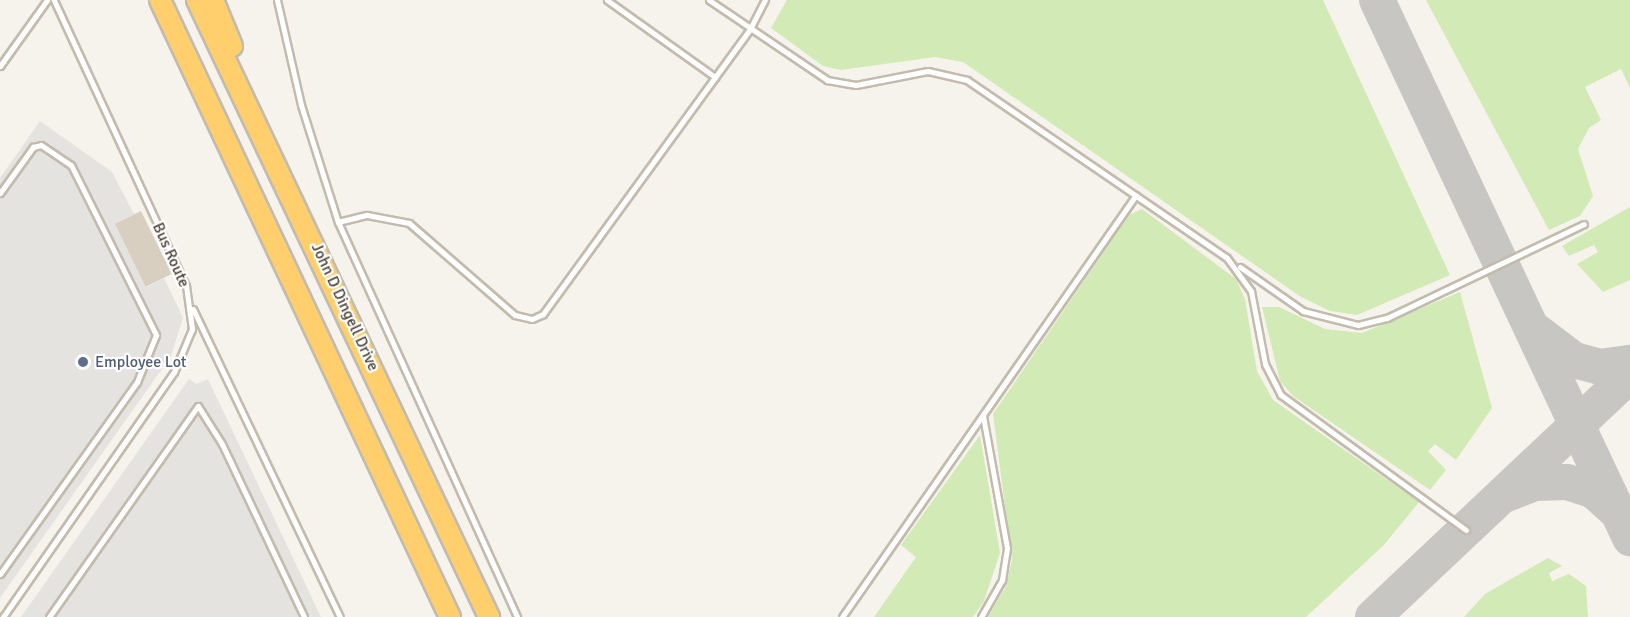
<!DOCTYPE html>
<html>
<head>
<meta charset="utf-8">
<style>
  body { margin:0 }
  #map { position:relative; width:1630px; height:617px; overflow:hidden; background:#f6f3ec; font-family:Signika,sans-serif }
  div>[style] { position:absolute }
  .green>* { inset:0; background:#d2eab5 }
  .parking>* { inset:0; background:#e5e3e0 }
  .taxiway>* { height:36px; margin:-18px; padding:0 18px; transform-origin:18px; border-radius:18px; background:#c8c6c3 }
  .building>* { inset:0; background:#d8cfc1; transform-origin:0 0 }
  .roads { filter:drop-shadow(2px 0 #c2bbae) drop-shadow(-2px 0 #c2bbae) drop-shadow(0 2px #c2bbae) drop-shadow(0 -2px #c2bbae) }
  .lane>* { height:5px; margin:-2.5px; padding:0 2.5px; transform-origin:2.5px; border-radius:2.5px; background:#fff }
  .highway>* { height:20px; margin:-10px; padding:0 10px; transform-origin:10px; border-radius:10px; background:#ffcf6e }
  .dots>* { width:16px; height:16px; translate:-50% -50%; box-sizing:border-box; border:3px solid #fff; border-radius:50% }
  span { translate:-50% -50%; white-space:nowrap; text-align:center; line-height:1.15; -webkit-text-stroke:4.5px #fff; paint-order:stroke }
  .street-label { font-size:16px; color:#4b4439 }
  .service-label { font-size:16px; color:#4e5e75 }
  .left { translate:0 -50%; text-align:left }
</style>
</head>
<body>
<div id="map">
  <div class="green">
    <div style="clip-path:polygon(787px 0,1323px 0,1450px 275px,1357px 315px,1330px 311px,1301px 297px,963px 62px,935px 57px,841px 70px,823px 66px,771px 28px)"></div>
    <div style="clip-path:polygon(1426px 0,1630px 0,1630px 88px,1621px 69px,1585px 87px,1601px 120px,1589px 128px,1578px 149px,1593px 196px,1580px 216px,1549px 230px)"></div>
    <div style="clip-path:polygon(1630px 207px,1630px 280px,1603px 292px,1577px 264px,1598px 252px,1594px 245px,1569px 256px,1562px 246px)"></div>
    <div style="clip-path:polygon(1142px 209px,1236px 279px,1245px 299px,1257px 371px,1273px 400px,1419px 502px,1384px 545px,1306px 617px,988px 617px,1006px 586px,1012px 560px,993px 414px,1129px 215px)"></div>
    <div style="clip-path:polygon(1460px 292px,1492px 408px,1456px 460px,1435px 444px,1428px 451px,1446px 470px,1430px 490px,1293px 396px,1280px 381px,1262px 307px,1279px 307px,1325px 329px,1362px 333px)"></div>
    <div style="clip-path:polygon(980px 435px,1000px 553px,984px 601px,973px 617px,874px 617px,916px 557px,901px 545px)"></div>
    <div style="clip-path:polygon(1548px 558px,1562px 566px,1549px 573px,1552px 581px,1569px 574px,1586px 586px,1588px 617px,1464px 617px,1485px 594px)"></div>
  </div>
  <div class="parking">
    <div style="clip-path:polygon(40px 121px,112px 172px,134px 214px,116px 223px,147px 287px,164px 278px,183px 318px,171px 356px,0 598px,0 178px)"></div>
    <div style="clip-path:polygon(189px 379px,197px 384px,208px 379px,321px 617px,21px 617px)"></div>
  </div>
  <div class="taxiway">
    <div style="left:1377px;top:0;width:595px;rotate:64.81deg"></div>
    <div style="left:1536px;top:331px;width:48px;rotate:37.3deg"></div>
    <div style="left:1574px;top:360px;width:27px;rotate:15deg"></div>
    <div style="left:1600px;top:367px;width:30px;rotate:-8deg"></div>
    <div style="left:1504px;top:495px;width:34px;rotate:-21deg"></div>
    <div style="left:1536px;top:483px;width:31px;rotate:-2deg"></div>
    <div style="left:1567px;top:482px;width:28px;rotate:18deg"></div>
    <div style="left:1594px;top:491px;width:31px;rotate:42deg"></div>
    <div style="left:1373px;top:617px;width:353px;rotate:-43.3deg"></div>
  </div>
  <div class="building">
    <div style="left:141px;top:211px;width:70px;height:29px;rotate:64deg"></div>
  </div>
  <div class="roads">
    <div class="lane">
      <div style="left:277px;top:0;width:108px;rotate:77.1deg"></div>
      <div style="left:301px;top:105px;width:123px;rotate:72.5deg"></div>
      <div style="left:338px;top:222px;width:434px;rotate:65.6deg"></div>
      <div style="left:607px;top:0;width:133px;rotate:35.5deg"></div>
      <div style="left:709px;top:0;width:143px;rotate:34.1deg"></div>
      <div style="left:827px;top:80px;width:29px;rotate:10deg"></div>
      <div style="left:856px;top:85px;width:73px;rotate:-11deg"></div>
      <div style="left:928px;top:71px;width:40px;rotate:13deg"></div>
      <div style="left:967px;top:80px;width:315px;rotate:34.4deg"></div>
      <div style="left:1227px;top:258px;width:41px;rotate:54deg"></div>
      <div style="left:1251px;top:291px;width:74px;rotate:79.1deg"></div>
      <div style="left:1265px;top:364px;width:35px;rotate:63deg"></div>
      <div style="left:1281px;top:395px;width:229px;rotate:36.1deg"></div>
      <div style="left:0;top:66px;width:81px;rotate:-54.5deg"></div>
      <div style="left:0;top:193px;width:57px;rotate:-54.3deg"></div>
      <div style="left:33px;top:147px;width:8px;rotate:-14deg"></div>
      <div style="left:41px;top:145px;width:36px;rotate:34deg"></div>
      <div style="left:71px;top:165px;width:190px;rotate:63.4deg"></div>
      <div style="left:156px;top:335px;width:51px;rotate:112deg"></div>
      <div style="left:137px;top:382px;width:236px;rotate:125.5deg"></div>
      <div style="left:338px;top:222px;width:30px;rotate:-14deg"></div>
      <div style="left:367px;top:215px;width:43px;rotate:10.8deg"></div>
      <div style="left:409px;top:223px;width:140px;rotate:41deg"></div>
      <div style="left:515px;top:315px;width:17px;rotate:13deg"></div>
      <div style="left:532px;top:319px;width:12px;rotate:-24deg"></div>
      <div style="left:543px;top:314px;width:352px;rotate:-54deg"></div>
      <div style="left:750px;top:29px;width:33px;rotate:-63deg"></div>
      <div style="left:1240px;top:267px;width:77px;rotate:34.9deg"></div>
      <div style="left:1303px;top:311px;width:57px;rotate:14.3deg"></div>
      <div style="left:1358px;top:325px;width:30px;rotate:-14deg"></div>
      <div style="left:1387px;top:318px;width:218px;rotate:-25.5deg"></div>
      <div style="left:193px;top:309px;width:341px;rotate:64.5deg"></div>
      <div style="left:3px;top:617px;width:299px;rotate:-55.1deg"></div>
      <div style="left:174px;top:372px;width:47px;rotate:-67.3deg"></div>
      <div style="left:192px;top:329px;width:43px;rotate:-97.9deg"></div>
      <div style="left:186px;top:286px;width:315px;rotate:-114.8deg"></div>
      <div style="left:49px;top:617px;width:258px;rotate:-54.8deg"></div>
      <div style="left:198px;top:406px;width:45px;rotate:57.7deg"></div>
      <div style="left:222px;top:444px;width:191px;rotate:64.6deg"></div>
      <div style="left:842px;top:617px;width:514px;rotate:-55.14deg"></div>
      <div style="left:981px;top:617px;width:43px;rotate:-60.4deg"></div>
      <div style="left:1002px;top:580px;width:32px;rotate:-81deg"></div>
      <div style="left:1007px;top:548px;width:134px;rotate:-100.3deg"></div>
    </div>
    <div class="highway">
      <div style="left:160px;top:0;width:682px;rotate:64.83deg"></div>
      <div style="left:197px;top:0;width:683px;rotate:64.67deg"></div>
      <div style="left:213px;top:0;width:50px;rotate:67.6deg"></div>
    </div>
  </div>
  <div class="dots">
    <div style="left:83px;top:362px;background:#5c6f8a"></div>
  </div>
  <div class="street-label">
    <span style="left:171px;top:255px;rotate:66deg">Bus Route</span>
    <span style="left:345px;top:307px;rotate:65deg">John D Dingell Drive</span>
  </div>
  <div class="service-label">
    <span class="left" style="left:95px;top:362px">Employee Lot</span>
  </div>
</div>
</body>
</html>
